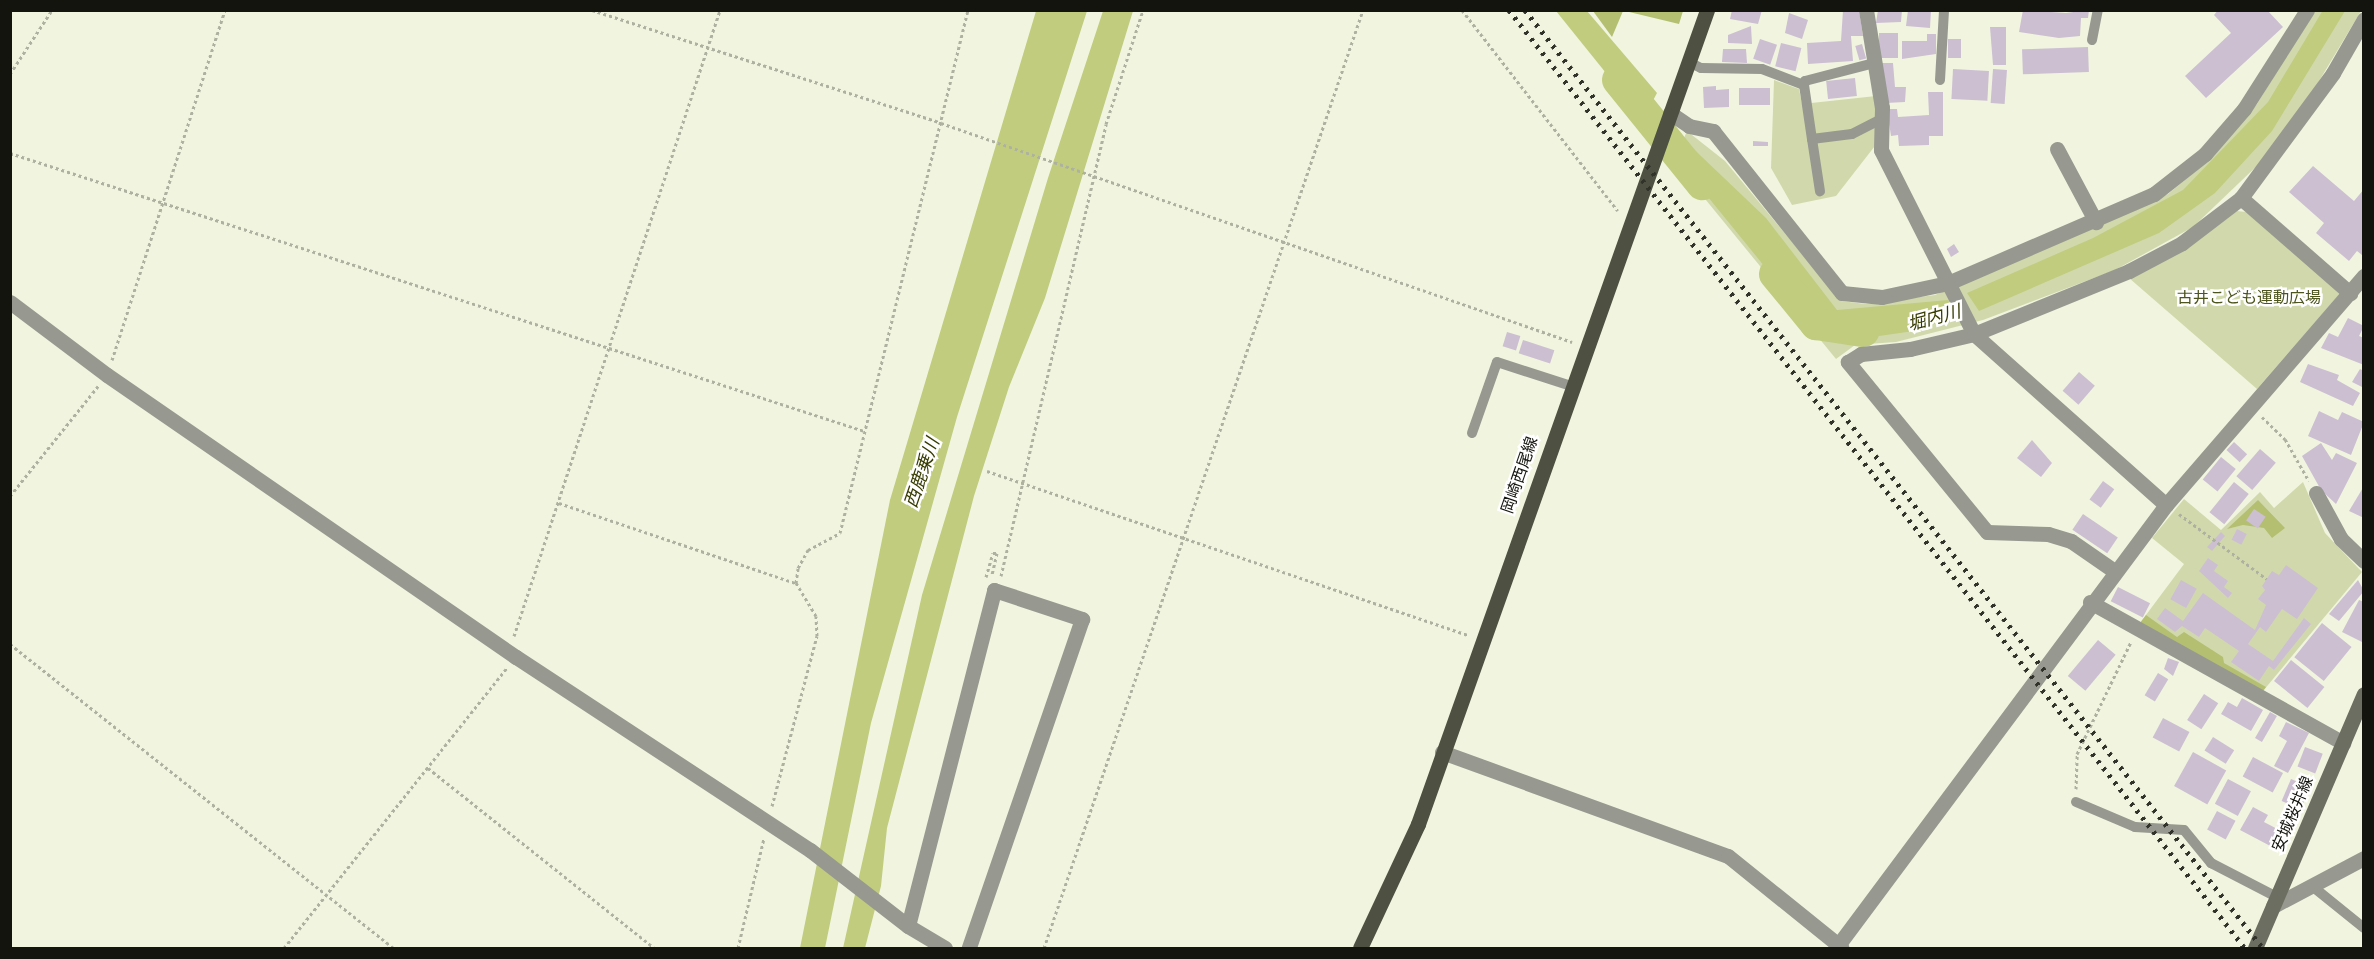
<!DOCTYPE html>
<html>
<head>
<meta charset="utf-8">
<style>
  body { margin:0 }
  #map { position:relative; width:2374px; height:959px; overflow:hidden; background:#f1f5df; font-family:"Public Sans","Noto Sans JP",sans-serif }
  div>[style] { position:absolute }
  .green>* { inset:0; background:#d1d9ac }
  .forest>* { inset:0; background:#b4bf72 }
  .water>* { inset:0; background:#c1cc7f }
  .river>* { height:32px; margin:-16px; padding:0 16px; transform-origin:16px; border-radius:16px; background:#c1cc7f }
  .building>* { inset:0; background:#ccbfd2; transform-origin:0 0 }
  .path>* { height:3px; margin-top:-1.5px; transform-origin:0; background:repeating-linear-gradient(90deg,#aeb1a0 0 3px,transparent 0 6px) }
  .lane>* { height:10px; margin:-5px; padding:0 5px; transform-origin:5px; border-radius:5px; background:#979990 }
  .street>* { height:15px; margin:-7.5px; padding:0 7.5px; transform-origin:7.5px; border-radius:7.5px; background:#979990 }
  .secondary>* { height:15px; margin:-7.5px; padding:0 7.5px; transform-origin:7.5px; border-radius:7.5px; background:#6c6e61 }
  .primary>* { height:15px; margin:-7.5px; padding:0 7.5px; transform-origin:7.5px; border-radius:7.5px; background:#4e5141 }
  .rail>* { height:4.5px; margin-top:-2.25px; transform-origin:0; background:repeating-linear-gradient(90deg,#31332a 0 3px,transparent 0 9px) }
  span { translate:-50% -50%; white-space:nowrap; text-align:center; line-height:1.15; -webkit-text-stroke:5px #fff; paint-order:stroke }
  .park-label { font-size:16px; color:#4d541c }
  .street-label { font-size:16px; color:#13140d }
  .water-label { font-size:18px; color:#373c00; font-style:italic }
  .frame { position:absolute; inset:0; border:12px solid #13140d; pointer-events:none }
</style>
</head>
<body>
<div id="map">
  <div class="green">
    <div style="clip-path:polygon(2314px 11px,2361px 11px,2304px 106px,2262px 161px,2193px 227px,2115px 270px,1983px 320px,1896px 342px,1855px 345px,1836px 359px,1674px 161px,1687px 131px,1725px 161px,1841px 301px,1866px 304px,1935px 295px,2168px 194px,2214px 156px,2257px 104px)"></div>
    <div style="clip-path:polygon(1774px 80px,1799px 89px,1802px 104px,1876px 96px,1878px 142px,1836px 196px,1792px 205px,1771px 168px)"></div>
    <div style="clip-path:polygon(2237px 211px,2246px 212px,2342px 291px,2257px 389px,2129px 278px,2184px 250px)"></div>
    <div style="clip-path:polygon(2303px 482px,2325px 533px,2362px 572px,2263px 691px,2140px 623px,2184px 564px,2152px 538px,2184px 499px,2221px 530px,2260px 492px,2274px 508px)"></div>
  </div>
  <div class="forest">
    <div style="clip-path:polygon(1593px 11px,1623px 11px,1612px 37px)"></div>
    <div style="clip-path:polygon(1625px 11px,1683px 11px,1679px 24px)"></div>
    <div style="clip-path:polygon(2258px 500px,2285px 528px,2272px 538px,2264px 528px,2243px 525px,2227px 529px)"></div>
    <div style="clip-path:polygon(2146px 615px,2177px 637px,2184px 632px,2223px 657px,2224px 663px,2266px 687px,2263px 691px,2140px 623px)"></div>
  </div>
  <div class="water">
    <div style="clip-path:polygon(2323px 10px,2345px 11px,2272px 131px,2215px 193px,2159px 233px,1979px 311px,1967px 293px,2093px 238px,2183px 190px,2268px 102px)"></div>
    <div style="clip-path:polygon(1036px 11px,1087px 11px,957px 417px,871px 723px,825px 948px,800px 948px,890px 500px)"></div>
    <div style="clip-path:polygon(1103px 11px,1133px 11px,1045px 298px,1009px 387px,974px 496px,887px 828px,881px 886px,865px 948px,843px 948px,922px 595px,1048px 178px)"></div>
    <div style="clip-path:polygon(1556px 11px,1587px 11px,1657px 93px,1643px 119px)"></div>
    <div style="clip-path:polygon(1680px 136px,1766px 218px,1837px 310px,1948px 300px,1957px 316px,1914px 331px,1879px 336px,1850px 337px,1827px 331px,1778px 283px,1673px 154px)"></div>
  </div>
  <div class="river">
    <div style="left:1618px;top:80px;width:134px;rotate:51.1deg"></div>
    <div style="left:1775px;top:274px;width:65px;rotate:50.6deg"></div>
    <div style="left:1816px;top:324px;width:48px;rotate:8.5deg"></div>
  </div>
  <div class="building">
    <div style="clip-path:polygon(1732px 10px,1762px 10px,1758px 24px,1730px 19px)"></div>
    <div style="clip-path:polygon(1843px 10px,1859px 10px,1863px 36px,1851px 36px,1853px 61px,1808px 64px,1807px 43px,1841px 41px)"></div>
    <div style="clip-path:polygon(1878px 10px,1902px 10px,1901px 22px,1876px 23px)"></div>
    <div style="clip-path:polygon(1908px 10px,1931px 10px,1930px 28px,1906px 26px)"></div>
    <div style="clip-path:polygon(2023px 10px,2066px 13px,2089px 10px,2088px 18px,2081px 18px,2080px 36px,2059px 38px,2019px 32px)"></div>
    <div style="clip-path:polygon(2218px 10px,2267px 10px,2283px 27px,2206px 98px,2185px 76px,2231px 33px,2214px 15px)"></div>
    <div style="clip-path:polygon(1789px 13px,1808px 20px,1802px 39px,1785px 33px)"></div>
    <div style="clip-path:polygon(1751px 26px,1752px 44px,1728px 43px,1728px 35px)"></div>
    <div style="clip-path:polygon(1990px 27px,2006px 27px,2006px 65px,1993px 65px)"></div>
    <div style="left:1879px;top:33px;width:19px;height:25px"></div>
    <div style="clip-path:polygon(1927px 34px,1936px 34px,1936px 54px,1902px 59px,1902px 41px,1927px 41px)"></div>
    <div style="left:1760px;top:39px;width:18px;height:21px;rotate:19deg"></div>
    <div style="left:1948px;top:39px;width:13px;height:19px"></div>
    <div style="left:1781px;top:43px;width:21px;height:24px;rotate:14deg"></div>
    <div style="left:1862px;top:44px;width:15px;height:7px;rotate:74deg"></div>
    <div style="left:2088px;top:47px;width:25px;height:66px;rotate:88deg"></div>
    <div style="clip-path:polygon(1723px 49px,1746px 49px,1747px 63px,1722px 62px)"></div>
    <div style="clip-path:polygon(1881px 63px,1893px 63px,1895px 87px,1906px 87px,1905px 102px,1886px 103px)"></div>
    <div style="left:1953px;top:69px;width:36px;height:30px;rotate:3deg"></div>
    <div style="left:1993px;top:69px;width:14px;height:34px;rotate:4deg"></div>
    <div style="left:1855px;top:78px;width:18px;height:29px;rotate:84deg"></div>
    <div style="clip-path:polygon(1716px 86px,1716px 90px,1729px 89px,1729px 107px,1704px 108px,1703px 87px)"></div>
    <div style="left:1739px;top:88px;width:31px;height:17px"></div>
    <div style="clip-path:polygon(1928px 92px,1943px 92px,1943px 136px,1929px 136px,1929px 145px,1899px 146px,1898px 135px,1891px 136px,1887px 109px,1897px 109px,1898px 117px,1929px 115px)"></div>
    <div style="clip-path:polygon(1753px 141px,1768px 142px,1768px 146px,1753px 146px)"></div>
    <div style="clip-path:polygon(2313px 166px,2354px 201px,2364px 189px,2362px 255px,2357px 251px,2349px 261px,2316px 233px,2324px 223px,2289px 192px)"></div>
    <div style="clip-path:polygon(1954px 244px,1959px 252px,1951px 257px,1947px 249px)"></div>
    <div style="clip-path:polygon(2348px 318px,2364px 326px,2359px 336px,2364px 338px,2364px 365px,2321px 348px,2329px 333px,2338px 337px)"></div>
    <div style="left:1507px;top:332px;width:14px;height:15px;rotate:17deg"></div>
    <div style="left:1523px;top:340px;width:33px;height:14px;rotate:18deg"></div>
    <div style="clip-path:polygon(2308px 364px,2339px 375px,2337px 380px,2360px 393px,2353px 406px,2300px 382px)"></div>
    <div style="clip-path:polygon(2360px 369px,2364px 371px,2362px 387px,2352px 382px)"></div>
    <div style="left:2079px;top:372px;width:21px;height:25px;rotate:41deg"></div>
    <div style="clip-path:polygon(2319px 411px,2338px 420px,2342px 412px,2364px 422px,2351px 455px,2308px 436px)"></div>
    <div style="clip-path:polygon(2032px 440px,2052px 463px,2041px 477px,2017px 458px)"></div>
    <div style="left:2234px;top:442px;width:18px;height:11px;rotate:43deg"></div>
    <div style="clip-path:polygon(2321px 443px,2332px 460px,2336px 453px,2357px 463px,2336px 504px,2321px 490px,2302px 456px)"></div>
    <div style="left:2260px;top:449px;width:21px;height:36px;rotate:41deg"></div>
    <div style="left:2221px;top:457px;width:19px;height:29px;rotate:39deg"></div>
    <div style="left:2103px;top:481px;width:14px;height:23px;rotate:36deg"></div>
    <div style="left:2234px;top:482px;width:19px;height:39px;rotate:39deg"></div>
    <div style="clip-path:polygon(2364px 486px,2364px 518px,2349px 511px)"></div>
    <div style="left:2254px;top:509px;width:14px;height:14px;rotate:34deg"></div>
    <div style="left:2083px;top:514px;width:42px;height:19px;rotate:34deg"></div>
    <div style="left:2237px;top:529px;width:11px;height:12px;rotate:27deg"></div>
    <div style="clip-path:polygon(2221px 532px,2225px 536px,2212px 551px,2207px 547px)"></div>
    <div style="clip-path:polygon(2208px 558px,2218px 565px,2214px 571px,2228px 581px,2224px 587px,2232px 593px,2228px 598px,2199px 571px)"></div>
    <div style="clip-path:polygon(2286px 565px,2318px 588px,2297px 619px,2282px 609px,2266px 632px,2260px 627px,2248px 644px,2273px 661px,2304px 618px,2311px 624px,2274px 670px,2269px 666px,2259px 681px,2231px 662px,2239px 651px,2205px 628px,2199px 637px,2182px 626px,2175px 632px,2157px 619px,2165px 608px,2183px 621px,2203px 593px,2255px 630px,2266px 605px,2258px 599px,2265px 590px,2262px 586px,2272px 571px,2279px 575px)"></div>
    <div style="left:2181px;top:580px;width:18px;height:22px;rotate:29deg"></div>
    <div style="clip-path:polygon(2358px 580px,2364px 591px,2339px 621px,2329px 614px)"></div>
    <div style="left:2118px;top:587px;width:36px;height:16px;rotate:27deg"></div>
    <div style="clip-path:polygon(2359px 600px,2364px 602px,2364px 643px,2342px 632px)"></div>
    <div style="left:2322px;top:623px;width:38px;height:44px;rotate:39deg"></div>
    <div style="left:2098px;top:640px;width:23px;height:47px;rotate:40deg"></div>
    <div style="clip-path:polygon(2168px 658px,2179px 662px,2173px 676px,2164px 669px)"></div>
    <div style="left:2291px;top:660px;width:43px;height:27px;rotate:39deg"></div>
    <div style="left:2158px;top:673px;width:12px;height:26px;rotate:31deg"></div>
    <div style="left:2204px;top:694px;width:17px;height:31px;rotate:33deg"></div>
    <div style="clip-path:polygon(2242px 698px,2263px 710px,2251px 731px,2221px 714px,2228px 702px,2237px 707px)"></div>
    <div style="left:2270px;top:712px;width:8px;height:30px;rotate:30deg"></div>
    <div style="left:2163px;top:718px;width:30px;height:22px;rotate:28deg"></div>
    <div style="clip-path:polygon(2286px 722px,2309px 733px,2288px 773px,2274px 766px,2287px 741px,2279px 736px)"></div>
    <div style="left:2213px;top:737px;width:25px;height:16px;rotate:32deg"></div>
    <div style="left:2305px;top:747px;width:19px;height:21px;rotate:21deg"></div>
    <div style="left:2193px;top:752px;width:38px;height:39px;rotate:29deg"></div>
    <div style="left:2253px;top:757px;width:34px;height:22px;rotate:28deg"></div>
    <div style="left:2228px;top:779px;width:26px;height:28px;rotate:28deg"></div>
    <div style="left:2291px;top:779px;width:21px;height:24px;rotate:23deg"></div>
    <div style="clip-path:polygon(2253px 807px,2268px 815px,2264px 822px,2285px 833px,2276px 849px,2240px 830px)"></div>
    <div style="left:2217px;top:811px;width:21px;height:21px;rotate:28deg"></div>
  </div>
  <div class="path">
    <div style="left:592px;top:10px;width:367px;rotate:17.9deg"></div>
    <div style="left:941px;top:123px;width:668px;rotate:19.14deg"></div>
    <div style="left:1462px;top:10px;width:254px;rotate:52.2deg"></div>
    <div style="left:10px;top:74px;width:77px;rotate:-56.7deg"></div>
    <div style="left:10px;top:153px;width:898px;rotate:18.03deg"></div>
    <div style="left:112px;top:360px;width:368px;rotate:-72.1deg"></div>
    <div style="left:2262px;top:417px;width:32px;rotate:44deg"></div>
    <div style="left:2285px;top:439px;width:48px;rotate:60.3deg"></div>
    <div style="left:987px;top:471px;width:508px;rotate:18.83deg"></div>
    <div style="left:10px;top:496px;width:141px;rotate:-51.3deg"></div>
    <div style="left:559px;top:503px;width:250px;rotate:18.7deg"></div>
    <div style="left:2179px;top:514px;width:109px;rotate:36.5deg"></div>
    <div style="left:1001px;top:576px;width:464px;rotate:-76.9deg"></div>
    <div style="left:1106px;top:124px;width:120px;rotate:-72deg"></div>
    <div style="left:986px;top:577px;width:25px;rotate:-74deg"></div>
    <div style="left:993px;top:553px;width:4px"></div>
    <div style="left:997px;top:553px;width:22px;rotate:103deg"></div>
    <div style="left:514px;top:636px;width:659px;rotate:-71.78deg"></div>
    <div style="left:10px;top:644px;width:490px;rotate:38.4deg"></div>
    <div style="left:428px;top:768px;width:289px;rotate:38.5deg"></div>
    <div style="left:2076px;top:789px;width:35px;rotate:-88deg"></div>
    <div style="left:2077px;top:754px;width:124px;rotate:-64.3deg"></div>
    <div style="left:772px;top:806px;width:176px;rotate:-75.2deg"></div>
    <div style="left:817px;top:636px;width:20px;rotate:-93deg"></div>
    <div style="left:816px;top:616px;width:39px;rotate:-121deg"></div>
    <div style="left:796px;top:583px;width:15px;rotate:-82deg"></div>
    <div style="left:798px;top:568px;width:21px;rotate:-61deg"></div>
    <div style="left:808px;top:550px;width:36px;rotate:-28deg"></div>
    <div style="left:840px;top:533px;width:538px;rotate:-76.25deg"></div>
    <div style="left:284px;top:948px;width:358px;rotate:-51.5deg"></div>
    <div style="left:738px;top:948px;width:113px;rotate:-76.7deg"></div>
    <div style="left:1044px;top:948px;width:991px;rotate:-71.22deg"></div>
  </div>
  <div class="lane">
    <div style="left:2092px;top:40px;width:31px;rotate:-79deg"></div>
    <div style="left:1689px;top:62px;width:13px;rotate:27deg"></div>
    <div style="left:1701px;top:68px;width:61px;rotate:0.9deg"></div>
    <div style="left:1762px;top:69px;width:45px;rotate:20.9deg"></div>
    <div style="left:1804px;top:85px;width:55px;rotate:81.6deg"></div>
    <div style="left:1812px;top:139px;width:40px;rotate:-7.1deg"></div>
    <div style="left:1852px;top:134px;width:33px;rotate:-27deg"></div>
    <div style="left:1940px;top:80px;width:70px;rotate:-86.7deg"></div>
    <div style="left:1804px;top:85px;width:4px;rotate:-76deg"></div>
    <div style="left:1805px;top:81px;width:71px;rotate:-14.6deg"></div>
    <div style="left:1812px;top:139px;width:53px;rotate:81.3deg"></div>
    <div style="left:1472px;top:433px;width:75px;rotate:-70.6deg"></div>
    <div style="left:1497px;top:362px;width:78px;rotate:18deg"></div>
    <div style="left:2076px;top:802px;width:64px;rotate:23deg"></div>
    <div style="left:2135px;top:827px;width:49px;rotate:3.5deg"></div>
    <div style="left:2184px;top:830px;width:43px;rotate:50.7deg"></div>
    <div style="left:2211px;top:863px;width:74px;rotate:27.3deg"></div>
    <div style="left:2312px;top:886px;width:67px;rotate:38.9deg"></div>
  </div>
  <div class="street">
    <div style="left:1866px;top:10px;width:99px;rotate:80.7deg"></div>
    <div style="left:1882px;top:108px;width:42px;rotate:91.4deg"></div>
    <div style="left:1881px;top:150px;width:206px;rotate:63.2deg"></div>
    <div style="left:1974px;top:334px;width:257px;rotate:41.7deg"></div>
    <div style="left:1670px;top:113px;width:23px;rotate:34deg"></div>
    <div style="left:1689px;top:126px;width:25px;rotate:12deg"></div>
    <div style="left:1713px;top:131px;width:207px;rotate:51.5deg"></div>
    <div style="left:1842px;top:293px;width:40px;rotate:5.7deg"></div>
    <div style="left:1882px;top:297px;width:67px;rotate:-12deg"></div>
    <div style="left:1948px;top:283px;width:224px;rotate:-23.4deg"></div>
    <div style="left:2154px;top:194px;width:65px;rotate:-38.1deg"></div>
    <div style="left:2205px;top:154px;width:60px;rotate:-49.1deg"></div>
    <div style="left:2244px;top:109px;width:117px;rotate:-57.5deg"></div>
    <div style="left:2057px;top:149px;width:83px;rotate:61.9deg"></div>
    <div style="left:2241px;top:198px;width:145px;rotate:41.1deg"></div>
    <div style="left:10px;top:302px;width:121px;rotate:37deg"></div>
    <div style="left:107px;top:375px;width:497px;rotate:34.6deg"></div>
    <div style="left:516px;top:657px;width:352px;rotate:33.3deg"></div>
    <div style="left:810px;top:850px;width:124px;rotate:37.8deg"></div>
    <div style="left:908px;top:926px;width:43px;rotate:30.7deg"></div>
    <div style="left:2316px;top:493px;width:52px;rotate:61.5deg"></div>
    <div style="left:2341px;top:539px;width:32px;rotate:44deg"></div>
    <div style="left:2110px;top:568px;width:47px;rotate:-145.3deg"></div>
    <div style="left:2071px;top:541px;width:24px;rotate:-163deg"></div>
    <div style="left:2048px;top:534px;width:61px;rotate:-178.1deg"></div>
    <div style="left:1987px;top:532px;width:220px;rotate:-129.3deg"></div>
    <div style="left:1848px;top:362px;width:15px;rotate:-32deg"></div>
    <div style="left:1861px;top:354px;width:49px;rotate:-5.8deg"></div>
    <div style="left:1910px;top:349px;width:66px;rotate:-13.2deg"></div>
    <div style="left:1974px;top:334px;width:167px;rotate:-22.1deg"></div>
    <div style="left:2129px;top:271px;width:60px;rotate:-27.8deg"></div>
    <div style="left:2182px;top:243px;width:74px;rotate:-37.3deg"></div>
    <div style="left:2241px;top:198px;width:155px;rotate:-53.6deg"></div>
    <div style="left:2333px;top:73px;width:62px;rotate:-60.1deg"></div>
    <div style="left:2090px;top:602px;width:290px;rotate:29.1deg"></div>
    <div style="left:1442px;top:752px;width:304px;rotate:20deg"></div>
    <div style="left:1728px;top:856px;width:146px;rotate:38.9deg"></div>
    <div style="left:2273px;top:906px;width:103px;rotate:-27.8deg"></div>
    <div style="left:908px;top:926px;width:347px;rotate:-75.6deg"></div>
    <div style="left:994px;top:590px;width:93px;rotate:18.2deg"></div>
    <div style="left:1082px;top:619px;width:348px;rotate:109deg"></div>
    <div style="left:1836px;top:948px;width:552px;rotate:-53.32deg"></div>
    <div style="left:2166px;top:505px;width:303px;rotate:-49.2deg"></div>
  </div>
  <div class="secondary">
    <div style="left:2255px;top:948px;width:276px;rotate:-66.8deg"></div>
  </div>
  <div class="primary">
    <div style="left:1360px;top:948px;width:137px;rotate:-64.9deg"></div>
    <div style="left:1418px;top:824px;width:864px;rotate:-70.45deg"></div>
  </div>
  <div class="rail">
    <div style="left:1509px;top:10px;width:1192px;rotate:51.88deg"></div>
    <div style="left:1525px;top:10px;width:1194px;rotate:51.81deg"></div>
  </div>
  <div class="park-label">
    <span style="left:2249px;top:298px">古井こども運動広場</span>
  </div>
  <div class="street-label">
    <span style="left:1520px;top:475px;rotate:-71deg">岡崎西尾線</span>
    <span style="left:2293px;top:814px;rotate:-67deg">安城桜井線</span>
  </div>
  <div class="water-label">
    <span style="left:1934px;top:318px;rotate:-15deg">堀内川</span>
    <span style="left:922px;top:473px;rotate:-71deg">西鹿乗川</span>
  </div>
  <div class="frame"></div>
</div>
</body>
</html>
